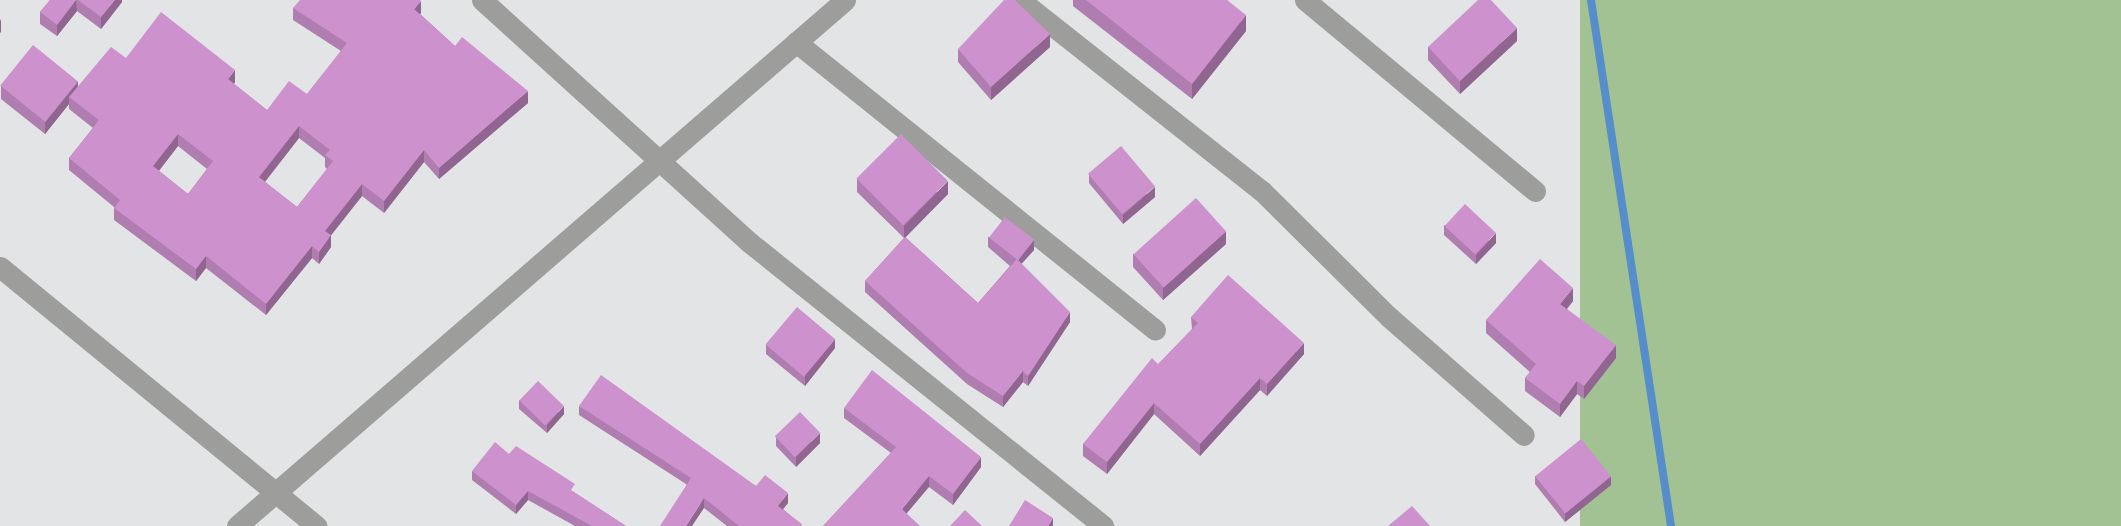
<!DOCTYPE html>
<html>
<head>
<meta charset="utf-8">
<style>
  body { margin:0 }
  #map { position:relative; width:2121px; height:526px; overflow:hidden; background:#e2e4e5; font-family:Arial,sans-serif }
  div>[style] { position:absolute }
  .green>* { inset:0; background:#a2c293; transform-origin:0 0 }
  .stream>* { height:8px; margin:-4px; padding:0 4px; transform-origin:4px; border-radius:4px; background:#558eca }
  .minor>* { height:21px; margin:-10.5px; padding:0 10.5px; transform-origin:10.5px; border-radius:10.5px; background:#9d9d9c }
  .wall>* { inset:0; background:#b07db0 }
  .shaded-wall>* { inset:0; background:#906690 }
  .building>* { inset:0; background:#cd91cd; transform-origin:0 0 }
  span { translate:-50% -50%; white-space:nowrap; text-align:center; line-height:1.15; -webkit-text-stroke:6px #e2e4e5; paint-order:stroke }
</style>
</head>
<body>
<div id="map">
  <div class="green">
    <div style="left:1580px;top:0;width:541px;height:531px"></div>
  </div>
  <div class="stream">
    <div style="left:1591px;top:0;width:532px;rotate:81.35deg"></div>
  </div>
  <div class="minor">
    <div style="left:482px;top:0;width:360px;rotate:42.2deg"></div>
    <div style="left:749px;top:242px;width:454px;rotate:38.7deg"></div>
    <div style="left:1020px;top:0;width:308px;rotate:38.3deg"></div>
    <div style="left:1262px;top:191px;width:179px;rotate:44.8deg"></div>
    <div style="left:1389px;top:317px;width:179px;rotate:41.2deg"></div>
    <div style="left:1305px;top:0;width:299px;rotate:39.7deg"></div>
    <div style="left:796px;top:42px;width:460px;rotate:38.7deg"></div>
    <div style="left:0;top:267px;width:409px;rotate:39.3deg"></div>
    <div style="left:237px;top:526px;width:804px;rotate:-40.86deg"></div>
  </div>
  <div class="wall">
    <div style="clip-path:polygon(50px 0,122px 0,122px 2px,101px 29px,77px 11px,57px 36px,40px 24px,40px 12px)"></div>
    <div style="clip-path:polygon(1073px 0,1227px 0,1246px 31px,1192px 99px,1073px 6px)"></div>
    <div style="clip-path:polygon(evenodd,293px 8px,421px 13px,420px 14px,455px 46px,528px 103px,439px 179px,424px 162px,384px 213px,362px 196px,331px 235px,331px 247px,319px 264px,312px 258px,266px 315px,206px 268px,196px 281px,114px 220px,114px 207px,69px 170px,69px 158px,93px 128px,69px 109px,69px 104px,45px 134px,1px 99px,1px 86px,78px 87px,235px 82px,234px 84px,267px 110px,307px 94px,341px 51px,293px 20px,293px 8px,299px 138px,325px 158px,325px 167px,327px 169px,297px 207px,265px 182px,299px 138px,293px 8px,178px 146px,207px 169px,188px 194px,159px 171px,178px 146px)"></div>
    <div style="clip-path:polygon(1517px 41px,1460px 94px,1428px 60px,1428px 47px)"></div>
    <div style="clip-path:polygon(1050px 47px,991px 100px,958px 62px,958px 49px)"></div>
    <div style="clip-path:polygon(1089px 174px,1155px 197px,1123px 224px,1089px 183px)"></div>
    <div style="clip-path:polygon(857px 179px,948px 194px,905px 237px,978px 303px,1010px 266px,988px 247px,988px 237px,1034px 250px,1021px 264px,1070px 322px,1028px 386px,1023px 382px,1003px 407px,967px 384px,865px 292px,865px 281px,904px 238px,857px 192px)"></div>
    <div style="clip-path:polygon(1444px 225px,1496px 243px,1476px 264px,1444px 235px)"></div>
    <div style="clip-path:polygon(1226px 244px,1163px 300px,1133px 267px,1133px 254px)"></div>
    <div style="clip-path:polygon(1573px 301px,1567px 309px,1616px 358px,1584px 399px,1577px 394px,1560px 417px,1525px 391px,1525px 378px,1530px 372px,1486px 333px,1486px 320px)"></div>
    <div style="clip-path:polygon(1191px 317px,1304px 354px,1267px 396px,1260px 390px,1200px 456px,1154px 414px,1107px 474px,1083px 456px,1083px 444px,1192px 329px)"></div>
    <div style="clip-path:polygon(766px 345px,835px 348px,805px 386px,766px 354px)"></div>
    <div style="clip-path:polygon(519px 400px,564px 414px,547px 433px,519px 409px)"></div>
    <div style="clip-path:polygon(579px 406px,756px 486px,788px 503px,783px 509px,802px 526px,727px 526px,704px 508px,686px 484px,579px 415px)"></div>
    <div style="clip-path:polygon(844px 408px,981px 467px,953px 505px,929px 487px,823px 526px,891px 453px,844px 418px)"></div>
    <div style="clip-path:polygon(776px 437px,820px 443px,796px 467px,776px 446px)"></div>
    <div style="clip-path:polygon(472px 471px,575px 493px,626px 526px,575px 526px,528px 500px,516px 514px,472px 480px)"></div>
    <div style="clip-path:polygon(1535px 476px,1611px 485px,1565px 522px,1535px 484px)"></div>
  </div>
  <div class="shaded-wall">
    <div style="clip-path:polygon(76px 0,77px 11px,57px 36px,57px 25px)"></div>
    <div style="clip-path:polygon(115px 0,122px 0,122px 2px,101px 29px,101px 17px)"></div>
    <div style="clip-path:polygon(421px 1px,421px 13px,414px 21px,414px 9px)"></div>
    <div style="clip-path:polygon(1246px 15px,1246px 31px,1192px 99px,1192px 84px)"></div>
    <div style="clip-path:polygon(1px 19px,1px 32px,0 33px,0 21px)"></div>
    <div style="clip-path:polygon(1517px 28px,1517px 41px,1460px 94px,1460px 81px)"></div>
    <div style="clip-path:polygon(1050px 34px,1050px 47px,991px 100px,991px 87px)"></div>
    <div style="clip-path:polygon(235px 70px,235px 82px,228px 91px,228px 79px)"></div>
    <div style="clip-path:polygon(78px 81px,78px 94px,69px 97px,69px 104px,45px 134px,45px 121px)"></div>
    <div style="clip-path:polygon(528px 91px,528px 103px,439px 179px,439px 168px)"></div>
    <div style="clip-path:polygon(299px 126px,299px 138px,259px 189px,259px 177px)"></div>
    <div style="clip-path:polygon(178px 134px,178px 146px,153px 178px,153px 166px)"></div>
    <div style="clip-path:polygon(424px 150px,424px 162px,384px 213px,384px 201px)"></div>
    <div style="clip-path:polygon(948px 181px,948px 194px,904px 239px,904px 226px)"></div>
    <div style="clip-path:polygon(362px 184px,362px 196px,325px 243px,325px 231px)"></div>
    <div style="clip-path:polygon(1155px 187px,1155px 197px,1123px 224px,1123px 215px)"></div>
    <div style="clip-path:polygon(1226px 231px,1226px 244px,1163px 300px,1163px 287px)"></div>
    <div style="clip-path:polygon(1496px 233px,1496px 243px,1476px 264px,1476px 255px)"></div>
    <div style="clip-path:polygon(331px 235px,331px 247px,319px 264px,319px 252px)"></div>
    <div style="clip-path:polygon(1034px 240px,1034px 250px,1015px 271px,1015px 262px)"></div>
    <div style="clip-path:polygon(312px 246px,312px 258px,266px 315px,266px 304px)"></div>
    <div style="clip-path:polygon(206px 256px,206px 268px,196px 281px,196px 269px)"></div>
    <div style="clip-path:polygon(1573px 288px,1573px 301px,1560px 317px,1560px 304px)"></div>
    <div style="clip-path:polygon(1070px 312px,1070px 322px,1028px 386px,1028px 376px)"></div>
    <div style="clip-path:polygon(835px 339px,835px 348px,805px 386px,805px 376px)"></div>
    <div style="clip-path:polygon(1304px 343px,1304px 354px,1267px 396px,1267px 384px)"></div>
    <div style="clip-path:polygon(1616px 345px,1616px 358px,1584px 399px,1584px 386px)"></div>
    <div style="clip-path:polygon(1023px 371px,1023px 382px,1003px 407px,1003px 396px)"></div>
    <div style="clip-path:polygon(1260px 378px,1260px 390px,1200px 456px,1200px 444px)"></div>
    <div style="clip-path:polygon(1577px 381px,1577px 394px,1560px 417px,1560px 404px)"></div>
    <div style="clip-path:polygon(1154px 403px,1154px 414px,1107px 474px,1107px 462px)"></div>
    <div style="clip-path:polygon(564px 406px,564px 414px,547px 433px,547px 425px)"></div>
    <div style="clip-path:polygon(820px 433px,820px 443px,796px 467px,796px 457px)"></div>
    <div style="clip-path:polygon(981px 457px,981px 467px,953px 505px,953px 494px)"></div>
    <div style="clip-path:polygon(929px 476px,929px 487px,902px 519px,902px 509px)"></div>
    <div style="clip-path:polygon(1611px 476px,1611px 485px,1565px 522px,1565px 513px)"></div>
    <div style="clip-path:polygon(528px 491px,528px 500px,516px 514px,516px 505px)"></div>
    <div style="clip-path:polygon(788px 493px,788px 503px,778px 515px,778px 506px)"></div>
    <div style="clip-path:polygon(704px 498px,704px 508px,692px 526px,686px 526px)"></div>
    <div style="clip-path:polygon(1053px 518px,1053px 526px,1048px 526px)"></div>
  </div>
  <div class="building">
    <div style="clip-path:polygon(50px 0,76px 0,57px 25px,40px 12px)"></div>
    <div style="clip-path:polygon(78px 0,115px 0,101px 17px)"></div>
    <div style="clip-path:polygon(evenodd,300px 0,420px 0,421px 1px,414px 9px,455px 46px,462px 37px,528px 91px,439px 168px,424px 150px,384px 201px,362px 184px,325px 231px,331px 235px,319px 252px,312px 246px,266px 304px,206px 256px,196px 269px,114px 208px,120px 200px,69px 158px,99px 120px,69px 97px,111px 47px,126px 58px,161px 12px,235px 70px,228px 79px,267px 110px,289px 81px,307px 94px,347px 43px,293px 8px,300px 0,299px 126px,330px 150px,325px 155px,333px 161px,297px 207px,259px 177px,299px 126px,300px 0,178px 134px,213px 161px,188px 194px,153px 166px,178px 134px)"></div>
    <div style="clip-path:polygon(1004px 0,1015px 0,1050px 34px,991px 87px,958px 49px)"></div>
    <div style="clip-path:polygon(1086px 0,1227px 0,1246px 15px,1192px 84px)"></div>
    <div style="clip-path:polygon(1478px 0,1491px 0,1517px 28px,1460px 81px,1428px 47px)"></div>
    <div style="left:33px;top:45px;width:58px;height:52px;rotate:39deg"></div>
    <div style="left:901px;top:134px;width:66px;height:63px;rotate:45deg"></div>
    <div style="left:1121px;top:146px;width:53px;height:43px;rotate:50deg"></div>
    <div style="left:1196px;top:198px;width:45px;height:84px;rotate:48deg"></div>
    <div style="left:1465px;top:204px;width:42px;height:30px;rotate:43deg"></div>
    <div style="left:1005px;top:217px;width:37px;height:26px;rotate:38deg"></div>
    <div style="clip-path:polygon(905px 237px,978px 303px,1017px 259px,1070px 312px,1028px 376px,1023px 371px,1003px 396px,967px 373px,865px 281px)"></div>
    <div style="clip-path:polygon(1540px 259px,1573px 288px,1560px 304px,1616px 345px,1584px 386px,1577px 381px,1560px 404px,1525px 378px,1536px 364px,1486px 320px)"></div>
    <div style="clip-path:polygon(1228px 275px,1304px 343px,1267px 384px,1260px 378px,1200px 444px,1154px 403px,1107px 462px,1083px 444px,1152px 358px,1158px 364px,1198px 323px,1191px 317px)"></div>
    <div style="left:797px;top:307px;width:50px;height:49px;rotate:40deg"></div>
    <div style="clip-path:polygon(872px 370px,981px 457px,953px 494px,929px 476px,902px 509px,920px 526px,823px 526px,896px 447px,844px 408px)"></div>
    <div style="clip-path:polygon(601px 375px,756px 486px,765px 475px,788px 493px,778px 506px,802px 524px,800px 526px,739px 526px,704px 498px,686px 526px,660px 526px,691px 478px,579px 406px)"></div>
    <div style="left:538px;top:381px;width:36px;height:27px;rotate:44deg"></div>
    <div style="left:800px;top:412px;width:29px;height:35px;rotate:46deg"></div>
    <div style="left:1581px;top:439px;width:48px;height:59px;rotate:51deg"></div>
    <div style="clip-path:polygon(495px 442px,509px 454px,516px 446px,575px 484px,571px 490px,626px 526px,592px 526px,528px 491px,516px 505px,472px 471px)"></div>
    <div style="clip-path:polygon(1025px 500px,1053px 518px,1048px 526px,1009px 526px)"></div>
    <div style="clip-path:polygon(1412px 506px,1430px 526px,1388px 526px)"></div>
    <div style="clip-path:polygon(965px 510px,982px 526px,950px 526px)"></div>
  </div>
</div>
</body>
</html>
